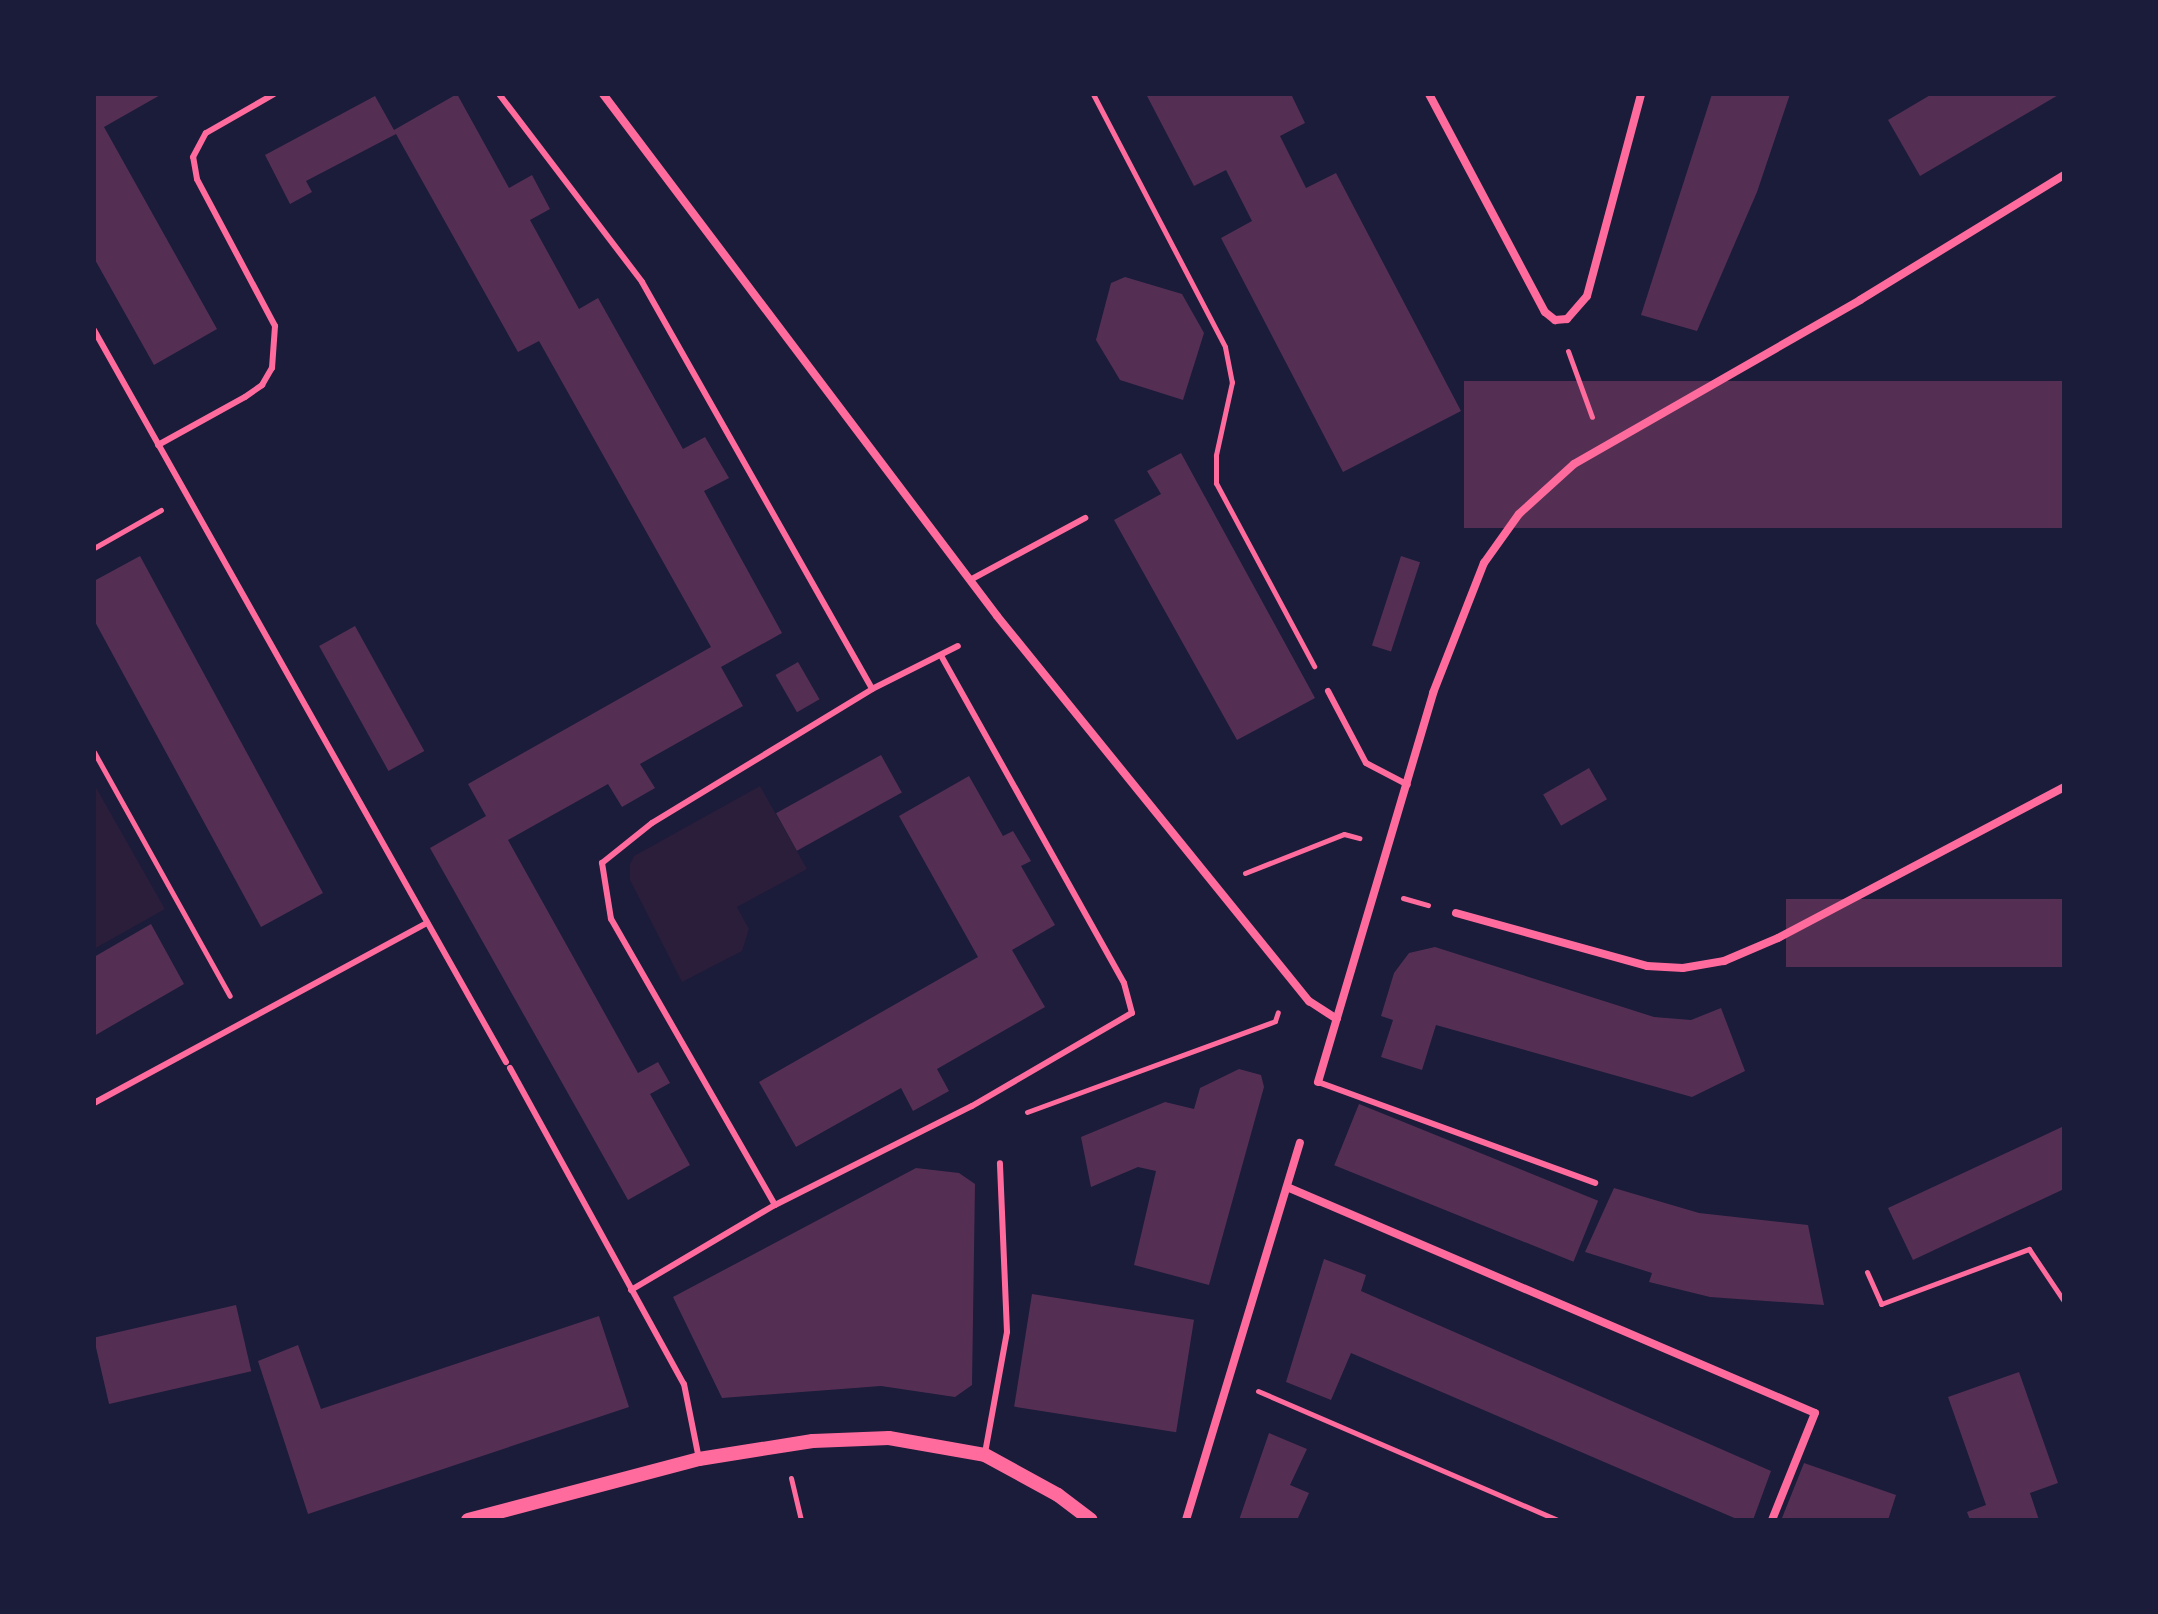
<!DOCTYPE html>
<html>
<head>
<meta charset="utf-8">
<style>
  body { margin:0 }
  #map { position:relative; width:2158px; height:1614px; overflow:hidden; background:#1b1b3a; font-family:"PT Sans Narrow",sans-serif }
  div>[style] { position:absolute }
  .green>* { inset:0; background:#2a1e3b }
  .building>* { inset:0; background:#542f53; transform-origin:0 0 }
  .path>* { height:5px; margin:-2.5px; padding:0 2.5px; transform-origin:2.5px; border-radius:2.5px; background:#ff6b9d }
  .service>* { height:6px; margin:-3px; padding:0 3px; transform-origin:3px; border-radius:3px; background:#ff6b9d }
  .minor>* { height:8px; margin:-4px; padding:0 4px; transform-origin:4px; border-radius:4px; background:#ff6b9d }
  .tertiary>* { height:14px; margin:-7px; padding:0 7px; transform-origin:7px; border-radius:7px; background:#ff6b9d }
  span { translate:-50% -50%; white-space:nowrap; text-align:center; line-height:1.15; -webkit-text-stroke:8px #1b1b3a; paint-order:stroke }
  .frame { position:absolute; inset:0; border:96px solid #1b1b3a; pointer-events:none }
</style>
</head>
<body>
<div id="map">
  <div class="green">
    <div style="clip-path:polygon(94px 784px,165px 909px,94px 949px)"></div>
    <div style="clip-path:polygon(760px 786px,807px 869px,737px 907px,749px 929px,742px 951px,682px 982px,630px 880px,630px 864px,634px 856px)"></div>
  </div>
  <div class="building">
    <div style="clip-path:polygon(94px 94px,162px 94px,104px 127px,217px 329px,154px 365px,94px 258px)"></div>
    <div style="clip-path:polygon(457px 94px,509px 188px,532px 175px,550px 209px,530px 220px,579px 309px,598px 298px,683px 449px,705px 437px,729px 478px,704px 491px,782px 633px,721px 667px,743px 706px,640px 764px,655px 788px,622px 807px,608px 784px,508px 840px,638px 1073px,658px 1062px,670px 1083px,650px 1094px,690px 1165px,628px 1200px,430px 848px,486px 816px,468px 784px,711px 647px,539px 341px,518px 352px,396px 134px,306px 181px,312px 192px,290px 204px,265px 155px,375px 96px,394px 130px)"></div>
    <div style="clip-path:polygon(1146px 94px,1291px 94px,1305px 123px,1280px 136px,1306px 188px,1336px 173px,1461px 411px,1343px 472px,1221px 238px,1252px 221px,1226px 170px,1194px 186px)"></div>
    <div style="clip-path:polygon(1712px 94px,1790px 94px,1757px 192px,1697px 331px,1641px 315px)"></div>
    <div style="clip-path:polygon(1932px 94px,2060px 94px,1920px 176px,1888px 120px)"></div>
    <div style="clip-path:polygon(1125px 277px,1182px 294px,1204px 333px,1183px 400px,1120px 380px,1096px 340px,1111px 283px)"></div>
    <div style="left:2064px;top:381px;width:147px;height:600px;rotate:90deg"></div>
    <div style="clip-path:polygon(1181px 453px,1315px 698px,1237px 740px,1114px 520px,1161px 494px,1147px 471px)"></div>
    <div style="clip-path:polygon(140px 556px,323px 893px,261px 927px,94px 620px,94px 581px)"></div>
    <div style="left:1401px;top:556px;width:20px;height:94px;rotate:18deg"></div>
    <div style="left:355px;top:626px;width:143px;height:41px;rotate:61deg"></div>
    <div style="left:798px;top:662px;width:43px;height:26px;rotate:60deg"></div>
    <div style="left:881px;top:755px;width:43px;height:120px;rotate:61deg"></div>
    <div style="left:1589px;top:768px;width:36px;height:53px;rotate:60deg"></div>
    <div style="clip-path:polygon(969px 776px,1003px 836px,1013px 831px,1031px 861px,1021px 866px,1055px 925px,1012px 950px,1045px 1007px,937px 1069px,949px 1091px,913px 1111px,901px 1088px,796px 1147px,759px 1082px,978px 957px,899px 816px)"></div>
    <div style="left:2064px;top:899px;width:68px;height:278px;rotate:90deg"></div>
    <div style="clip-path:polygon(151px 924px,184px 984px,94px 1036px,94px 957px)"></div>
    <div style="clip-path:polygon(1435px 947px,1654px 1017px,1691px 1020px,1721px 1008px,1745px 1071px,1692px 1097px,1436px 1025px,1422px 1070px,1381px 1057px,1393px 1020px,1381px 1016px,1394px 973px,1409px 953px)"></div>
    <div style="clip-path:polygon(1239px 1069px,1261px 1075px,1264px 1087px,1209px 1285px,1134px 1265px,1156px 1171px,1138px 1167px,1091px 1187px,1081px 1137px,1165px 1102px,1194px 1109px,1200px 1088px)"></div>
    <div style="left:1359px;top:1104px;width:258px;height:66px;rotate:22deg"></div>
    <div style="clip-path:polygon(2064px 1126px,2064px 1189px,1913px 1260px,1888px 1208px)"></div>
    <div style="clip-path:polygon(916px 1168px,959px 1173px,975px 1184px,972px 1385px,955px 1397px,881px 1386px,722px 1398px,673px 1297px)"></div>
    <div style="clip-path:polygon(1614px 1188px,1699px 1213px,1808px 1225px,1824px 1305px,1710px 1297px,1649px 1282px,1652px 1273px,1585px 1252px)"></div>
    <div style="clip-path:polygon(1324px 1259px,1366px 1275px,1361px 1291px,1771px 1471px,1753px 1520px,1739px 1520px,1351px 1353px,1331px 1400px,1286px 1382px)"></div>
    <div style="left:1032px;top:1294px;width:164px;height:114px;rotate:9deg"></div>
    <div style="left:236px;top:1305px;width:68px;height:146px;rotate:77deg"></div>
    <div style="clip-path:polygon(599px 1316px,629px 1407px,308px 1514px,258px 1361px,298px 1345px,321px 1409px)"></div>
    <div style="clip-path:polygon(2019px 1372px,2058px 1483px,2030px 1493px,2039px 1520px,1970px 1520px,1967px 1512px,1986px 1505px,1948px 1397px)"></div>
    <div style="clip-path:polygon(1269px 1433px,1307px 1449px,1290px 1485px,1309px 1493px,1297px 1520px,1239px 1520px)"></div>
    <div style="clip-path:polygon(1804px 1463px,1896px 1495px,1888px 1520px,1782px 1518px)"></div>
  </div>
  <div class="path">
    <div style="left:1093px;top:94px;width:285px;rotate:62.4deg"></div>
    <div style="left:1225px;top:347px;width:36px;rotate:79deg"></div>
    <div style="left:1232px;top:382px;width:75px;rotate:102.4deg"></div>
    <div style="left:1216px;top:455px;width:28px;rotate:90deg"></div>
    <div style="left:1216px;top:483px;width:208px;rotate:61.8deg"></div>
    <div style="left:1568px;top:351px;width:70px;rotate:70deg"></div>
    <div style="left:94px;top:548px;width:77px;rotate:-29.6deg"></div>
    <div style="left:94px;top:752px;width:279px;rotate:60.9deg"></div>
    <div style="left:1245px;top:873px;width:106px;rotate:-21.5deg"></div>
    <div style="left:1344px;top:834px;width:16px;rotate:15deg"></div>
    <div style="left:1403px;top:898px;width:26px;rotate:16deg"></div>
    <div style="left:1027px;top:1112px;width:264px;rotate:-20.1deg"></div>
    <div style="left:1275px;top:1021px;width:9px;rotate:-72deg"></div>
    <div style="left:1867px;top:1272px;width:35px;rotate:66deg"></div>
    <div style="left:1881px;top:1304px;width:158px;rotate:-20.4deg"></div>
    <div style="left:2029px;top:1249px;width:63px;rotate:56.1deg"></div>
    <div style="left:1258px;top:1391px;width:327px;rotate:23.3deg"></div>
    <div style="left:791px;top:1478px;width:43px;rotate:76.6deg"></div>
  </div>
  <div class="service">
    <div style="left:499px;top:94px;width:236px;rotate:52.7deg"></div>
    <div style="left:642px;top:282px;width:467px;rotate:60.5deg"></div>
    <div style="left:94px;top:330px;width:840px;rotate:60.63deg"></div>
    <div style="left:158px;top:445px;width:99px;rotate:-28.9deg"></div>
    <div style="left:245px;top:397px;width:21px;rotate:-35deg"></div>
    <div style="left:262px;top:385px;width:20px;rotate:-60deg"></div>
    <div style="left:272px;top:368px;width:42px;rotate:-85.9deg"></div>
    <div style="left:275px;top:326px;width:166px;rotate:-118deg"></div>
    <div style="left:197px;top:179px;width:22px;rotate:-100deg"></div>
    <div style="left:193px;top:157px;width:27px;rotate:-62deg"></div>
    <div style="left:206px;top:133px;width:78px;rotate:-29.8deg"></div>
    <div style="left:970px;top:580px;width:131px;rotate:-28.3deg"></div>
    <div style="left:1328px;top:691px;width:81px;rotate:62.2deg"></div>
    <div style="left:1366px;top:763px;width:47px;rotate:27.6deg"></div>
    <div style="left:510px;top:1068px;width:361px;rotate:61.2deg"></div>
    <div style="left:684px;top:1384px;width:76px;rotate:78.7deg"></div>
    <div style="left:1318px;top:1082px;width:295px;rotate:20deg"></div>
    <div style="left:94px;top:1103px;width:376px;rotate:-28.4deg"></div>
    <div style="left:775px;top:1205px;width:330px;rotate:-119.8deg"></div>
    <div style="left:611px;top:919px;width:57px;rotate:-99.1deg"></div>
    <div style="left:602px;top:863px;width:64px;rotate:-38.7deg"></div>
    <div style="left:652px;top:823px;width:258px;rotate:-31.3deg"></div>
    <div style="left:872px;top:689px;width:96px;rotate:-26.6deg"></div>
    <div style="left:631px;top:1290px;width:167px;rotate:-30.6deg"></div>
    <div style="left:775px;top:1205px;width:220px;rotate:-26.7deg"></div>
    <div style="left:972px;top:1106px;width:185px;rotate:-30.2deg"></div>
    <div style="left:1132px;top:1013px;width:31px;rotate:-105deg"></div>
    <div style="left:1124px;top:983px;width:373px;rotate:-119.2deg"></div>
    <div style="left:985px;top:1453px;width:123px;rotate:-79.7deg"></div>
    <div style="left:1007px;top:1332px;width:169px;rotate:-92.4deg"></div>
  </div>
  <div class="minor">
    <div style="left:603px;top:94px;width:654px;rotate:52.95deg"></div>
    <div style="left:997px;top:616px;width:496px;rotate:51deg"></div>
    <div style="left:1309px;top:1001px;width:33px;rotate:33deg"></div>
    <div style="left:1429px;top:94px;width:247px;rotate:62deg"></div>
    <div style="left:1545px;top:312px;width:13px;rotate:39deg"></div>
    <div style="left:1555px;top:320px;width:12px;rotate:-5deg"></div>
    <div style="left:1567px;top:319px;width:30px;rotate:-49deg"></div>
    <div style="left:1587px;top:296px;width:209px;rotate:-75deg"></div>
    <div style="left:1456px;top:913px;width:198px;rotate:15.5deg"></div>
    <div style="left:1647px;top:966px;width:36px;rotate:3deg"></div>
    <div style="left:1683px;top:968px;width:42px;rotate:-9.7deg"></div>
    <div style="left:1724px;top:961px;width:59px;rotate:-23.1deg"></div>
    <div style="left:1778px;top:938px;width:323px;rotate:-27.8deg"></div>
    <div style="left:1318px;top:1082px;width:406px;rotate:-73.5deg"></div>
    <div style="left:1433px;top:693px;width:140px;rotate:-68.6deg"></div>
    <div style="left:1484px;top:563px;width:60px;rotate:-54.5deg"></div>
    <div style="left:1519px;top:514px;width:74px;rotate:-42.3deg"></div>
    <div style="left:1574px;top:464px;width:330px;rotate:-29.8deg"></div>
    <div style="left:1860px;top:300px;width:239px;rotate:-31.5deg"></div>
    <div style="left:1287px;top:1187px;width:574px;rotate:23.17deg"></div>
    <div style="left:1815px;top:1413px;width:115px;rotate:111.9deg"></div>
    <div style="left:1186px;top:1520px;width:394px;rotate:-73.2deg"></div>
  </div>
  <div class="tertiary">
    <div style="left:468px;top:1520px;width:239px;rotate:-14.8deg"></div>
    <div style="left:699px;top:1459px;width:115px;rotate:-9deg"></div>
    <div style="left:813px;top:1441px;width:76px;rotate:-2.3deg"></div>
    <div style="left:889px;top:1438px;width:97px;rotate:10deg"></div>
    <div style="left:985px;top:1455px;width:83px;rotate:28.7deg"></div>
    <div style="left:1058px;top:1495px;width:41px;rotate:37.1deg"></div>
  </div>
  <div class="frame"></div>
</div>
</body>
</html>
